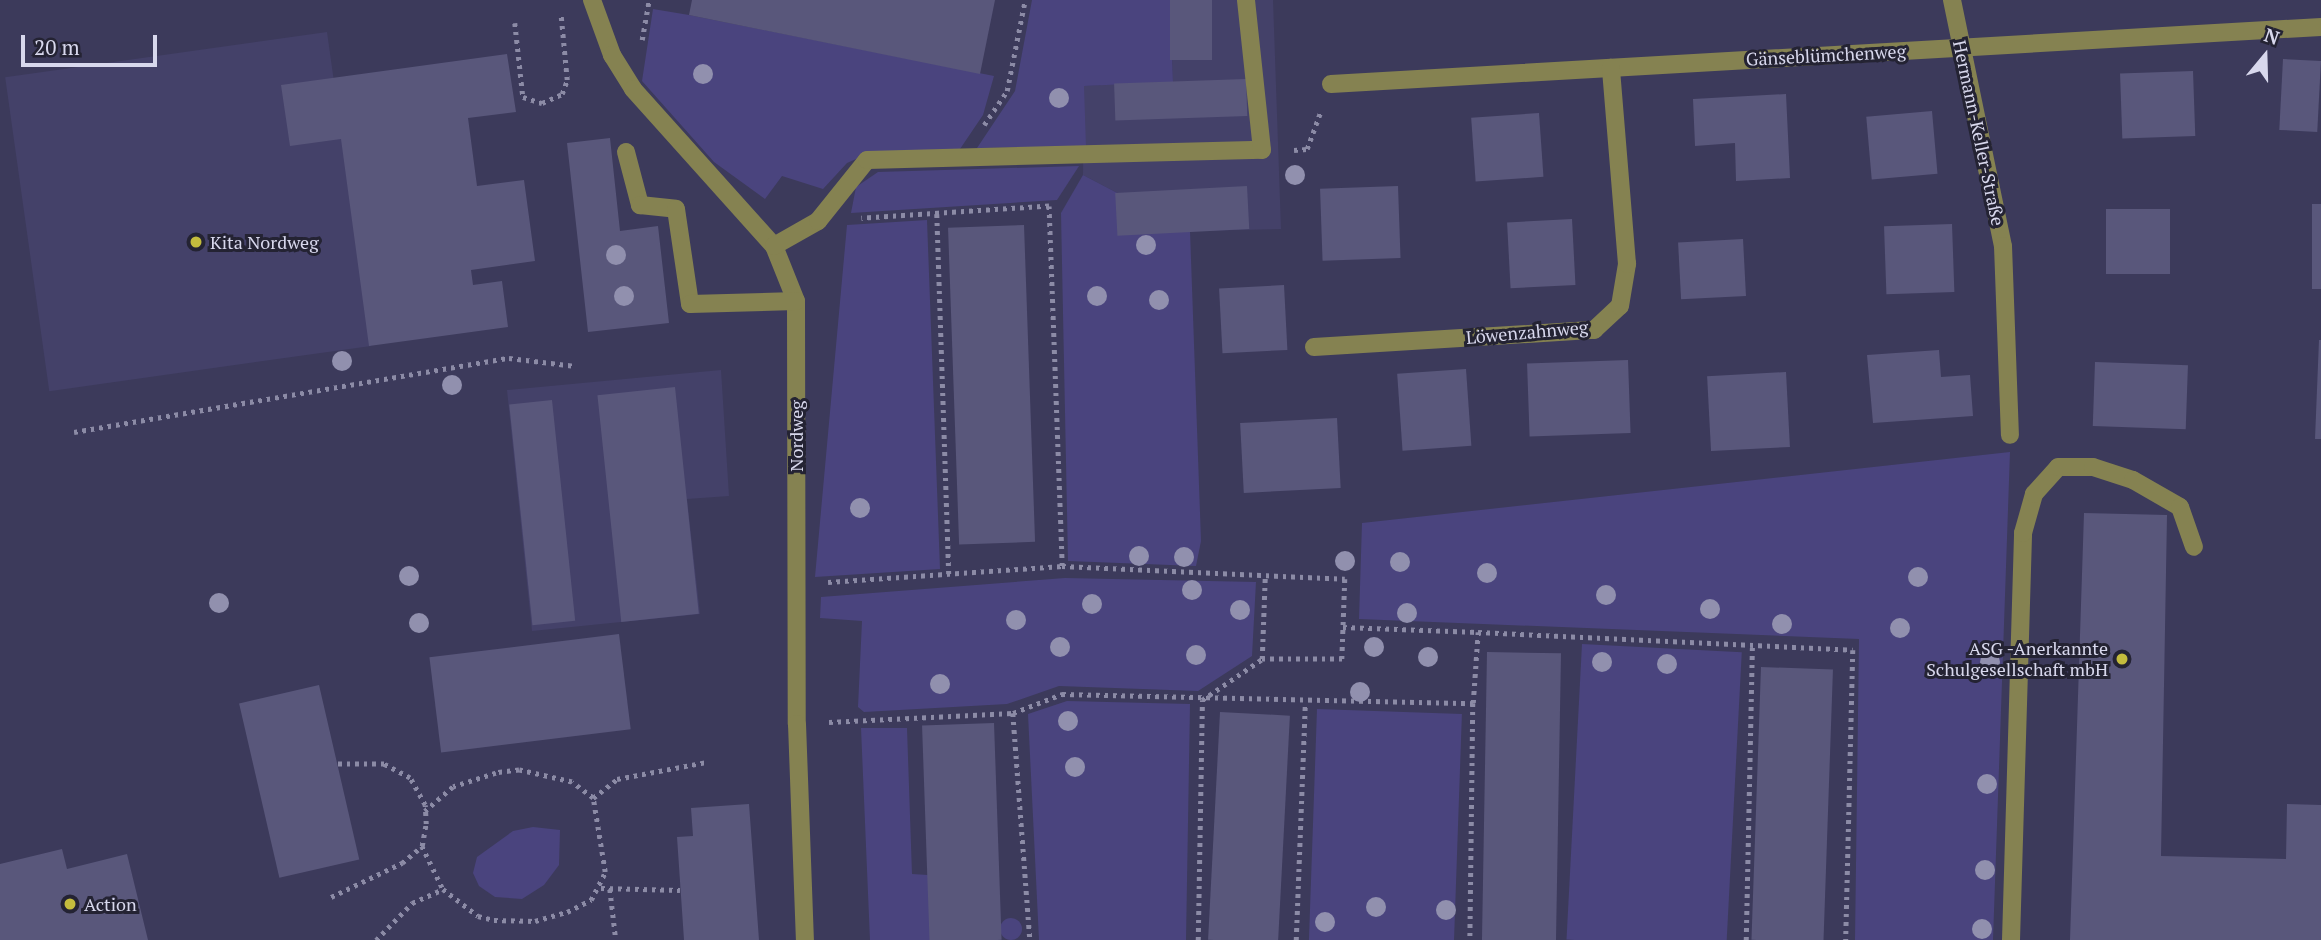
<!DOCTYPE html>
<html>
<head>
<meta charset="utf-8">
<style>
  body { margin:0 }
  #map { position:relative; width:2321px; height:940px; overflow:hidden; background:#3c3a5b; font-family:"PT Serif",serif }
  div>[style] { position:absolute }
  .built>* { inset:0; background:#444169; transform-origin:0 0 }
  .green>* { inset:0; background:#4a447e; transform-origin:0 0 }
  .round { border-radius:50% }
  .building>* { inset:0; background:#59577b; transform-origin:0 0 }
  .path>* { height:4.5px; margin-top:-2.25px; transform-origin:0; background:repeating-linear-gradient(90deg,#8c8ba6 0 3.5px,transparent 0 8.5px) }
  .minor>* { height:18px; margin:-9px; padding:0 9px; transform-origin:9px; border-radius:9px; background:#858251 }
  .trees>* { width:20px; height:20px; margin:-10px; border-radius:50%; background:#9190ae }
  .dots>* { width:19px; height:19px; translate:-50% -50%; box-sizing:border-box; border:4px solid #242333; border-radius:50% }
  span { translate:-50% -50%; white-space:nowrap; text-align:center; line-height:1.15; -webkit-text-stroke:6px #242333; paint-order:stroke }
  .street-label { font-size:18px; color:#d8d8ed }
  .poi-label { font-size:18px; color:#d8d8ed }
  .left { translate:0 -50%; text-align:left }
  .right { translate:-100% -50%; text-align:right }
  .north { position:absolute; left:2230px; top:21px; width:70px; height:70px; -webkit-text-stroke:5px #242333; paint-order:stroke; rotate:19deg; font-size:19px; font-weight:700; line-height:28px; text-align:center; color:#d8d8ed }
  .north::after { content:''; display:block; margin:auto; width:24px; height:32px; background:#d8d8ed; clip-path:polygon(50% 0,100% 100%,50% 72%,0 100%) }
  .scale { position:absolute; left:21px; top:35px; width:136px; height:32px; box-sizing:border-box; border:4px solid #d8d8ed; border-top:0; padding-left:9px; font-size:21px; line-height:24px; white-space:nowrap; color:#d8d8ed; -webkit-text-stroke:5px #242333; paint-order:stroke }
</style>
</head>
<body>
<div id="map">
  <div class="built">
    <div style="clip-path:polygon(1170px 0,1273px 0,1281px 229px,1190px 231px,1083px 175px,1084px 86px,1173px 81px)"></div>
    <div style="left:327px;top:32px;width:317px;height:325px;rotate:82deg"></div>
    <div style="clip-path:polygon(721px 370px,729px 496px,687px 499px,700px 614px,532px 631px,507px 390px)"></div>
  </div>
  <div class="green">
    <div style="clip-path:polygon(1032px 0,1170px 0,1173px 82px,1084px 86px,1086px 147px,977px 148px,1015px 91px)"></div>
    <div style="clip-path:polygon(653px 9px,689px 15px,994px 76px,983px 115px,960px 149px,872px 152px,847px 163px,823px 189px,782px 176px,765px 199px,714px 162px,642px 81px)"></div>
    <div style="clip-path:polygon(1079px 166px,1057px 200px,851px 213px,856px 187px,878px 172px)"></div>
    <div style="clip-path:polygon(1083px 175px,1190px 231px,1201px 541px,1196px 566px,1068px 561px,1061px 213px)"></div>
    <div style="clip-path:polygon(927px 220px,940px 569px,815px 577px,847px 225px)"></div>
    <div style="clip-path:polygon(2010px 452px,1993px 940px,1855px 940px,1859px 639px,1359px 619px,1362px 523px)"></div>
    <div style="clip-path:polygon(1065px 578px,1256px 582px,1252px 656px,1198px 691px,1059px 686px,1007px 704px,864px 712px,858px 707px,862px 621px,820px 618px,821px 597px)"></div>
    <div style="left:1582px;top:644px;width:160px;height:296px;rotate:3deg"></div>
    <div style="clip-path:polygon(1067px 701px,1190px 704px,1186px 940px,1039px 940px,1028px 714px)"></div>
    <div style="left:1317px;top:709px;width:145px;height:232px;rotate:2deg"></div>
    <div style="clip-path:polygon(861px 728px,907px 728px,912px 874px,928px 875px,931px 940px,870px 940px)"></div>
    <div style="clip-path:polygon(533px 827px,560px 830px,559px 865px,544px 885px,522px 899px,495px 897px,479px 886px,473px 873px,477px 857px,513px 831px)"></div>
    <div class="round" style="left:1000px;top:918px;width:22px;height:22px"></div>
  </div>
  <div class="building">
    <div style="clip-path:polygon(692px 0,995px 0,980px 74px,689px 15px)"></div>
    <div style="left:1170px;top:0;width:42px;height:60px"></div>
    <div style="clip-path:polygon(507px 54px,516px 112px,468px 118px,477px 186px,524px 180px,535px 261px,471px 270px,473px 285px,502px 281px,508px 327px,369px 346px,341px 139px,290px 146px,281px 85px)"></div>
    <div style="left:2283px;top:59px;width:38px;height:71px;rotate:3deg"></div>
    <div style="left:2193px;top:71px;width:65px;height:73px;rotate:88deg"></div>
    <div style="left:1246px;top:79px;width:37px;height:132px;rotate:88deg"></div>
    <div style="clip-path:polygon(1786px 94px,1790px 178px,1736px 181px,1735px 143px,1695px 146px,1693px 99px)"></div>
    <div style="left:1932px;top:111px;width:63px;height:66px;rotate:85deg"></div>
    <div style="left:1539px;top:113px;width:64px;height:68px;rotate:86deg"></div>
    <div style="clip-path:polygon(610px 138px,620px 231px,658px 226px,669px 323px,588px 332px,567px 143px)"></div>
    <div style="left:1247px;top:186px;width:43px;height:132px;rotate:87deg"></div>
    <div style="left:1398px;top:186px;width:72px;height:78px;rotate:88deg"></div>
    <div style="left:2312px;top:204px;width:9px;height:85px"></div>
    <div style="left:2106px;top:209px;width:64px;height:65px"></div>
    <div style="left:1572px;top:219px;width:66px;height:65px;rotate:87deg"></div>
    <div style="left:1952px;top:224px;width:68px;height:68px;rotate:88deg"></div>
    <div style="left:1024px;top:225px;width:317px;height:76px;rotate:88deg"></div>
    <div style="left:1743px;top:239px;width:57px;height:65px;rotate:87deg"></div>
    <div style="left:1284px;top:285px;width:65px;height:65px;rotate:87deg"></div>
    <div style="clip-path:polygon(2319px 340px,2321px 340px,2321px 439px,2315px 439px)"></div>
    <div style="clip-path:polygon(1939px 350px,1941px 377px,1970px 375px,1973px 416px,1873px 423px,1867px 355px)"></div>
    <div style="left:1628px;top:360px;width:73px;height:101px;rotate:88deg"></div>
    <div style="left:2095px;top:362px;width:93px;height:64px;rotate:2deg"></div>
    <div style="left:1466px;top:369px;width:77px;height:69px;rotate:86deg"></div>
    <div style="left:1786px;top:372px;width:75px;height:79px;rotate:87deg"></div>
    <div style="left:675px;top:387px;width:228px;height:78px;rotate:84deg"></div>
    <div style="left:552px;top:400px;width:222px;height:43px;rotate:84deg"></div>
    <div style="left:1337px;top:418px;width:70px;height:97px;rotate:87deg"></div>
    <div style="clip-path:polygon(2084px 513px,2167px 515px,2161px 856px,2286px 859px,2287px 804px,2321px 805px,2321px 940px,2070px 940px)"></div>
    <div style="left:619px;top:634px;width:96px;height:191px;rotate:83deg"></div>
    <div style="left:1487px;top:652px;width:74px;height:288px;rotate:1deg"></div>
    <div style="left:1761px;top:667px;width:72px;height:273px;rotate:2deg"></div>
    <div style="left:319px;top:685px;width:179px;height:82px;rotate:77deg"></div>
    <div style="left:1220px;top:712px;width:70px;height:228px;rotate:3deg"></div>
    <div style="left:994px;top:723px;width:217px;height:72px;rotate:88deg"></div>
    <div style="clip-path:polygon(749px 804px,759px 940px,684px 940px,677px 837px,693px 836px,691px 808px)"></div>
    <div style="clip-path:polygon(62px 849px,67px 869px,127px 854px,148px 940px,0 940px,0 864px)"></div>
  </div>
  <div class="path">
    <div style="left:515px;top:23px;width:74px;rotate:83.8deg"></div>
    <div style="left:523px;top:97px;width:20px;rotate:18deg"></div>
    <div style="left:542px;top:103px;width:22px;rotate:-24deg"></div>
    <div style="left:562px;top:94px;width:15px;rotate:-70deg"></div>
    <div style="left:567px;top:80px;width:64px;rotate:-95.4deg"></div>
    <div style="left:642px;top:40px;width:41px;rotate:-80.1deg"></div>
    <div style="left:984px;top:125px;width:41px;rotate:-55.9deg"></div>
    <div style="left:1007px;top:91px;width:93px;rotate:-78.8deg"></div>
    <div style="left:1294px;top:150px;width:13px;rotate:-4deg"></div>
    <div style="left:1307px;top:149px;width:38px;rotate:-70deg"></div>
    <div style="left:937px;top:214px;width:360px;rotate:88.1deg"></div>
    <div style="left:74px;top:432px;width:441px;rotate:-9.7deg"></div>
    <div style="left:509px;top:358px;width:67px;rotate:6.8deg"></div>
    <div style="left:1062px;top:566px;width:283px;rotate:2.6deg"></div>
    <div style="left:1345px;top:579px;width:80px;rotate:92.1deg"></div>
    <div style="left:1342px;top:659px;width:80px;rotate:180deg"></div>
    <div style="left:1262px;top:659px;width:83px;rotate:-87.9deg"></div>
    <div style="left:828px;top:582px;width:235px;rotate:-3.9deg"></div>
    <div style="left:1062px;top:566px;width:360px;rotate:-92.1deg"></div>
    <div style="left:1049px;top:206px;width:188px;rotate:176.3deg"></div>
    <div style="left:1343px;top:627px;width:135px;rotate:2.1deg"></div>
    <div style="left:1473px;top:703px;width:71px;rotate:-86deg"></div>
    <div style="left:1478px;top:632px;width:375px;rotate:2.7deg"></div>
    <div style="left:1853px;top:650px;width:290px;rotate:91.4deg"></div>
    <div style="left:1013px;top:713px;width:228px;rotate:85.7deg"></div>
    <div style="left:829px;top:722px;width:184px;rotate:-2.8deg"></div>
    <div style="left:1013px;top:713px;width:53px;rotate:-21.2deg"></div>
    <div style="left:1062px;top:694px;width:411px;rotate:1.3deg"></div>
    <div style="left:1473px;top:703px;width:237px;rotate:90.7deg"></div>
    <div style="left:593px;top:798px;width:31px;rotate:-38deg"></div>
    <div style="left:617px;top:779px;width:92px;rotate:-10.7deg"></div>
    <div style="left:422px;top:846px;width:48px;rotate:64deg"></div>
    <div style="left:443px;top:889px;width:44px;rotate:37.6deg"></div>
    <div style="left:478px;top:916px;width:16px;rotate:14deg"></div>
    <div style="left:494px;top:920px;width:41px;rotate:1.4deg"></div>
    <div style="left:535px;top:921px;width:33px;rotate:-16deg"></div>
    <div style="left:567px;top:912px;width:27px;rotate:-27deg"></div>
    <div style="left:591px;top:900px;width:31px;rotate:-63deg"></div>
    <div style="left:605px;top:872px;width:75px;rotate:-99.2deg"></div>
    <div style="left:593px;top:798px;width:26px;rotate:-143deg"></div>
    <div style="left:572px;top:782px;width:54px;rotate:-167.2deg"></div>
    <div style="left:519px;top:770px;width:23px;rotate:173deg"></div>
    <div style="left:496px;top:773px;width:45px;rotate:162deg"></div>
    <div style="left:453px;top:787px;width:37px;rotate:139deg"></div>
    <div style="left:601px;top:888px;width:79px;rotate:1.5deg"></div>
    <div style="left:610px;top:889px;width:51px;rotate:83.3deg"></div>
    <div style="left:331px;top:897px;width:79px;rotate:-25.6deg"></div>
    <div style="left:402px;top:863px;width:26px;rotate:-40deg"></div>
    <div style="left:422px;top:846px;width:22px;rotate:-80deg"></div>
    <div style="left:426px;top:824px;width:19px;rotate:-93deg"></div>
    <div style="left:425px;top:805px;width:31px;rotate:-119deg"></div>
    <div style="left:410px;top:778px;width:30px;rotate:-152deg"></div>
    <div style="left:384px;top:764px;width:47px;rotate:180deg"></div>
    <div style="left:376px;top:940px;width:52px;rotate:-45.8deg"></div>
    <div style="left:412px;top:903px;width:34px;rotate:-24deg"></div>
    <div style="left:1198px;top:940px;width:240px;rotate:-89deg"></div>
    <div style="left:1202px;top:700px;width:73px;rotate:-34.3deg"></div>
    <div style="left:1296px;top:940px;width:237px;rotate:-87.8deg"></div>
    <div style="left:1746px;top:940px;width:295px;rotate:-88.8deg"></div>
  </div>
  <div class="minor">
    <div style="left:592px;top:0;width:59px;rotate:70deg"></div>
    <div style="left:612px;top:55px;width:40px;rotate:58deg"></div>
    <div style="left:633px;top:89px;width:211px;rotate:48.1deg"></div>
    <div style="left:774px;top:246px;width:59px;rotate:68.2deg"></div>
    <div style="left:796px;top:301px;width:423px;rotate:89.9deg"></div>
    <div style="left:797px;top:724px;width:216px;rotate:87.9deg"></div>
    <div style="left:1952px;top:0;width:251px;rotate:78.3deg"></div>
    <div style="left:2003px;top:246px;width:189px;rotate:87.9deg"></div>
    <div style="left:1331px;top:84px;width:992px;rotate:-3.3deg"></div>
    <div style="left:626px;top:152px;width:55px;rotate:75.2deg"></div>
    <div style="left:640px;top:205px;width:36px;rotate:6deg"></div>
    <div style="left:676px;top:209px;width:96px;rotate:81.6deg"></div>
    <div style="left:690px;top:304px;width:106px;rotate:-1.6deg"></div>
    <div style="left:774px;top:246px;width:51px;rotate:-29.6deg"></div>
    <div style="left:818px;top:221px;width:78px;rotate:-51.2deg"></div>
    <div style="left:867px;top:160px;width:395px;rotate:-1.5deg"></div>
    <div style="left:1262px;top:150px;width:151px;rotate:-96.1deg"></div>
    <div style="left:1314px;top:347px;width:281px;rotate:-3.5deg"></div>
    <div style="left:1594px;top:330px;width:35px;rotate:-43deg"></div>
    <div style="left:1620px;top:306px;width:43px;rotate:-80.5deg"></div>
    <div style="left:1627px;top:264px;width:197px;rotate:-94.7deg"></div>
    <div style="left:2011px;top:940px;width:407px;rotate:-88.3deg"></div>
    <div style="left:2023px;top:533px;width:41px;rotate:-74.2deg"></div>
    <div style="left:2034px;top:494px;width:36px;rotate:-48deg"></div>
    <div style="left:2058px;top:467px;width:35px"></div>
    <div style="left:2093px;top:467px;width:42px;rotate:18deg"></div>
    <div style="left:2133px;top:480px;width:54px;rotate:29.9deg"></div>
    <div style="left:2180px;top:507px;width:42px;rotate:70.7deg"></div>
  </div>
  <div class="trees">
    <div style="left:703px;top:74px"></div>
    <div style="left:1059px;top:98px"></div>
    <div style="left:1295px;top:175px"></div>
    <div style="left:1146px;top:245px"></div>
    <div style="left:616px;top:255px"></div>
    <div style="left:624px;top:296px"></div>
    <div style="left:1097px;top:296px"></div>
    <div style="left:1159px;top:300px"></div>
    <div style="left:342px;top:361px"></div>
    <div style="left:452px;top:385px"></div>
    <div style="left:860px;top:508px"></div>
    <div style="left:1139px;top:556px"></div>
    <div style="left:1184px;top:557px"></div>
    <div style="left:1345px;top:561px"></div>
    <div style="left:1400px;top:562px"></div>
    <div style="left:1487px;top:573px"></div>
    <div style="left:409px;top:576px"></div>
    <div style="left:1918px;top:577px"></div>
    <div style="left:1192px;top:590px"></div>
    <div style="left:1606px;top:595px"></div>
    <div style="left:219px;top:603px"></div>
    <div style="left:1092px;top:604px"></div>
    <div style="left:1710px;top:609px"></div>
    <div style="left:1240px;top:610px"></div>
    <div style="left:1407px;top:613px"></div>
    <div style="left:1016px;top:620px"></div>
    <div style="left:419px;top:623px"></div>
    <div style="left:1782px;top:624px"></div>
    <div style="left:1900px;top:628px"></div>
    <div style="left:1060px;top:647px"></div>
    <div style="left:1374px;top:647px"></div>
    <div style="left:1196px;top:655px"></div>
    <div style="left:1428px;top:657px"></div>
    <div style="left:1602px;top:662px"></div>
    <div style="left:1990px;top:662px"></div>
    <div style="left:1667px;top:664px"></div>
    <div style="left:940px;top:684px"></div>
    <div style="left:1360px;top:692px"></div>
    <div style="left:1068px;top:721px"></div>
    <div style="left:1075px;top:767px"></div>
    <div style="left:1987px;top:784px"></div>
    <div style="left:1985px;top:870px"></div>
    <div style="left:1376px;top:907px"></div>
    <div style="left:1446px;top:910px"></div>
    <div style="left:1325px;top:922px"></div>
    <div style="left:1982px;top:929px"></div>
  </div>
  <div class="dots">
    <div style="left:196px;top:242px;background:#c4bc3d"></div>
    <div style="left:2122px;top:659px;background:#c4bc3d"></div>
    <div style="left:70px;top:904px;background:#c4bc3d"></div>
  </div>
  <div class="street-label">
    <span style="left:1826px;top:55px;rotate:-3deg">Gänseblümchenweg</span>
    <span style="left:1979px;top:133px;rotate:78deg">Hermann-Keller-Straße</span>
    <span style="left:1527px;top:332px;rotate:-5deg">Löwenzahnweg</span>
    <span style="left:796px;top:436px;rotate:-90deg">Nordweg</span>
  </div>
  <div class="poi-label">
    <span class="left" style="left:210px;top:242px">Kita Nordweg</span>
    <span class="right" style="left:2108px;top:659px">ASG -Anerkannte<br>Schulgesellschaft mbH</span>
    <span class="left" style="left:84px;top:904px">Action</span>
  </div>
  <div class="north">N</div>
  <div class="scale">20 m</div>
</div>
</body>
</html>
